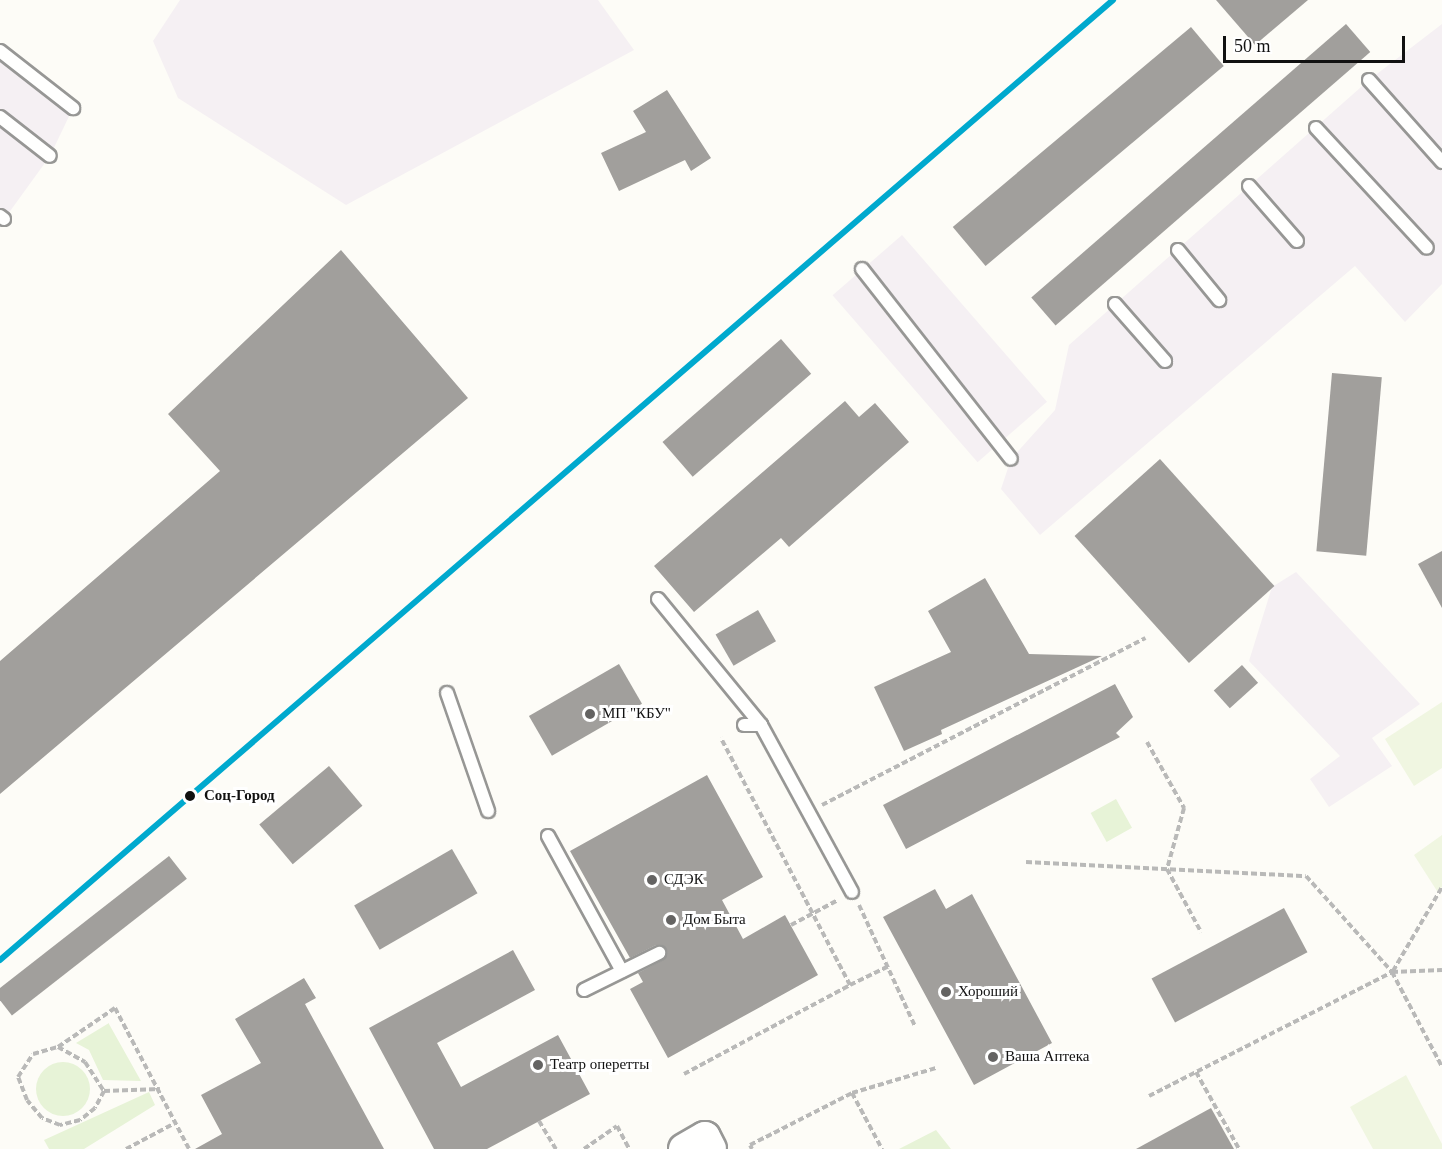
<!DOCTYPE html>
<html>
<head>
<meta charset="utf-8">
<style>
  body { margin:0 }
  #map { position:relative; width:1442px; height:1149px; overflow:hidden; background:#fdfcf7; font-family:Georgia,serif }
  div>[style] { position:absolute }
  .industrial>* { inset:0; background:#f5f0f3; transform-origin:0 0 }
  .green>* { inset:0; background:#e7f3d7; transform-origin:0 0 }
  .round { border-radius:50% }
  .pitch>* { inset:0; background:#f0f6e1 }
  .building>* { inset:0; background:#a19f9c; transform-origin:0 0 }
  .path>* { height:4px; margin-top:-2px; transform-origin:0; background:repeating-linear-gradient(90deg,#b9b9b8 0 6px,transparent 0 9px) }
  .roads { filter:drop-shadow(2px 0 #979795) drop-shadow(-2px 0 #979795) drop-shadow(0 2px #979795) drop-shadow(0 -2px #979795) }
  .service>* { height:12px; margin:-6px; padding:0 6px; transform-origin:6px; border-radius:6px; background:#fffffe }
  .tertiary>* { height:30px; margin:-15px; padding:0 15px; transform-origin:15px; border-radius:15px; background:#fffffe }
  .rail-1>* { height:6px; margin:-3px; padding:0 3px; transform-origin:3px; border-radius:3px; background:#00a9ce }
  .dots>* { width:16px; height:16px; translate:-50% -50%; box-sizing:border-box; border:3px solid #fff; border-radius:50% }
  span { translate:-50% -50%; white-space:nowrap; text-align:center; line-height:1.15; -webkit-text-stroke:6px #fff; paint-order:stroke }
  .poi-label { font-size:15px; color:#111 }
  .left { translate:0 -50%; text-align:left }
  .stop-label { font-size:15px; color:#111; font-weight:700 }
  .scale { position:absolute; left:1223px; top:36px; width:182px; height:27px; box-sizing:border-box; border:3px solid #111; border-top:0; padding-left:8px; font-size:18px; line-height:21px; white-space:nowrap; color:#111; -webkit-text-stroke:4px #fff; paint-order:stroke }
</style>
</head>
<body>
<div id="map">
  <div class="industrial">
    <div style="clip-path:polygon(180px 0,598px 0,634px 50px,346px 205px,178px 98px,153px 41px)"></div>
    <div style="clip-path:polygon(1442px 24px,1442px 284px,1405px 322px,1355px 266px,1040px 535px,1001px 489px,1011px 459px,1055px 410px,1069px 345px,1369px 80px)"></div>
    <div style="clip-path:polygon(0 51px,73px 108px,50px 156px,0 225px)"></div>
    <div style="left:902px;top:235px;width:221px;height:92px;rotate:49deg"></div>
    <div style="clip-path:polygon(1296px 572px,1420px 704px,1372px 738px,1392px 766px,1329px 807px,1310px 779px,1340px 756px,1249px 661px,1272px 587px)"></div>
  </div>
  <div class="green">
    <div style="left:1116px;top:799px;width:33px;height:29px;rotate:61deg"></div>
    <div style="clip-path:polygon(109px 1023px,109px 1024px,141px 1081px,103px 1080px,89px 1050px,76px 1043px)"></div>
    <div class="round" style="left:36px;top:1062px;width:54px;height:54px"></div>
    <div style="clip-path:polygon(149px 1092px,155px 1105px,84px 1149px,49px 1149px,44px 1140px)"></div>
    <div style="clip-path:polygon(936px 1130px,951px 1149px,899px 1149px)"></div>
  </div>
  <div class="pitch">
    <div style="clip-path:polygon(1442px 702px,1442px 768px,1414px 786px,1385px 739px)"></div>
    <div style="clip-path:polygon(1442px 835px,1442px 887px,1437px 891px,1414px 855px)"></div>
    <div style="clip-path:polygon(1406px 1075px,1442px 1144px,1442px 1149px,1373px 1149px,1350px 1107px)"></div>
  </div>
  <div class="building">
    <div style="clip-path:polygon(1216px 0,1308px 0,1255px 45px)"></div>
    <div style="left:1346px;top:24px;width:37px;height:417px;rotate:49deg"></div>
    <div style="left:1191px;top:27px;width:51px;height:311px;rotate:50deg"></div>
    <div style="clip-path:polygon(667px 90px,711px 158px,691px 171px,685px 160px,619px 191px,601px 153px,646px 132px,633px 111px)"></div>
    <div style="clip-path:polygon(341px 250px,468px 398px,0 794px,0 661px,220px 471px,168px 414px)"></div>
    <div style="left:781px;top:339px;width:46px;height:157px;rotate:49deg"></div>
    <div style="left:1332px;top:373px;width:50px;height:179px;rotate:5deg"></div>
    <div style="clip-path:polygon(845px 401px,859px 417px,875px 403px,909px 442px,789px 547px,781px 538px,694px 612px,654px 566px)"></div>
    <div style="left:1160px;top:459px;width:171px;height:115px;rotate:48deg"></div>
    <div style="clip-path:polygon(1442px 551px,1442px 608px,1418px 564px)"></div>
    <div style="clip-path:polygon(985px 578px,1029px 654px,1102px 656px,941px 730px,942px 734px,904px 751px,874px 687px,951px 652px,928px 611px)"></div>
    <div style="left:758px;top:610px;width:36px;height:49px;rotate:60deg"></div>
    <div style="left:619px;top:664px;width:46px;height:104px;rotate:60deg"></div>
    <div style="left:1242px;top:665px;width:24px;height:38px;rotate:48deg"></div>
    <div style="clip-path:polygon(1115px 684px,1133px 717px,1116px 733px,1120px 737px,906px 849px,883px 805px)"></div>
    <div style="left:329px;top:766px;width:52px;height:91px;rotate:50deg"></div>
    <div style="clip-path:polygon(707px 775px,763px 877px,722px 900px,743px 939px,785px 915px,818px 975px,668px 1058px,630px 989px,643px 982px,638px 973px,663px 960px,667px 950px,656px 945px,630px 958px,570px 851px)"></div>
    <div style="left:452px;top:849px;width:51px;height:113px;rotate:60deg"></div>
    <div style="left:169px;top:856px;width:29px;height:222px;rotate:52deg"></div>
    <div style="clip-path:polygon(935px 889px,946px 909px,972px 894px,1052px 1043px,974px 1085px,883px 917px)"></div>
    <div style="left:1284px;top:908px;width:50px;height:150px;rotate:62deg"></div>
    <div style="clip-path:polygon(513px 950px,535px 990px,437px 1043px,461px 1087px,558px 1035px,590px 1094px,487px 1149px,434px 1149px,369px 1028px)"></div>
    <div style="clip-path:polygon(304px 978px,316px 998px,305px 1004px,384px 1149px,195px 1149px,222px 1134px,201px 1095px,261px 1063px,235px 1019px)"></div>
    <div style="clip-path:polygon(1211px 1108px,1234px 1149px,1136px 1149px)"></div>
  </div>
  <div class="path">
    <div style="left:1147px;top:742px;width:76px;rotate:60.7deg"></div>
    <div style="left:1184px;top:808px;width:63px;rotate:105.6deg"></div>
    <div style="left:1167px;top:869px;width:72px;rotate:61.6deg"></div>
    <div style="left:822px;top:805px;width:364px;rotate:-27.3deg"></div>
    <div style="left:1026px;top:862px;width:280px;rotate:2.9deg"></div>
    <div style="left:1306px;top:876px;width:129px;rotate:48.1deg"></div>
    <div style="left:1392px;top:972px;width:107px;rotate:62.2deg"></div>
    <div style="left:859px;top:905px;width:133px;rotate:65.2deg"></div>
    <div style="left:791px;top:925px;width:53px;rotate:-28deg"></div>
    <div style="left:1393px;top:971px;width:97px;rotate:-59.7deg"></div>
    <div style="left:850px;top:985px;width:43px;rotate:-26deg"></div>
    <div style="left:58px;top:1047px;width:31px;rotate:29deg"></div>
    <div style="left:85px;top:1062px;width:35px;rotate:57deg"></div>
    <div style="left:104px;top:1091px;width:56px;rotate:-2deg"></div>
    <div style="left:1196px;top:1072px;width:88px;rotate:60.8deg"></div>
    <div style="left:684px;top:1074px;width:188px;rotate:-28.2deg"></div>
    <div style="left:850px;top:985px;width:279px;rotate:-117.6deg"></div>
    <div style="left:104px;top:1091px;width:19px;rotate:118deg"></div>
    <div style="left:95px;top:1108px;width:19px;rotate:141deg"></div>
    <div style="left:80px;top:1120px;width:21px;rotate:166deg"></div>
    <div style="left:60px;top:1125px;width:19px;rotate:-159deg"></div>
    <div style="left:42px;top:1118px;width:23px;rotate:-130deg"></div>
    <div style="left:27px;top:1100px;width:25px;rotate:-111deg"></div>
    <div style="left:18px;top:1077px;width:27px;rotate:-57deg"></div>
    <div style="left:33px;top:1054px;width:26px;rotate:-16deg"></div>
    <div style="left:58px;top:1047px;width:69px;rotate:-34.4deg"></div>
    <div style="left:115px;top:1008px;width:159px;rotate:62.3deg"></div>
    <div style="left:852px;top:1093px;width:64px;rotate:61.8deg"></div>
    <div style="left:1149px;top:1096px;width:273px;rotate:-27deg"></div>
    <div style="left:1392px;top:972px;width:50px;rotate:-2.3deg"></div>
    <div style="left:539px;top:1121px;width:33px;rotate:59deg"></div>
    <div style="left:126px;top:1149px;width:55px;rotate:-28deg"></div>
    <div style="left:584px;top:1149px;width:40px;rotate:-34.9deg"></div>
    <div style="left:617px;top:1126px;width:26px;rotate:62deg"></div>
    <div style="left:752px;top:1149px;width:4px;rotate:-117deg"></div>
    <div style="left:750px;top:1145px;width:114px;rotate:-27deg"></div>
    <div style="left:852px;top:1093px;width:88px;rotate:-16.6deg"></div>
  </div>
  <div class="roads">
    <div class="service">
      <div style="left:0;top:51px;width:93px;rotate:38deg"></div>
      <div style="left:1369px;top:80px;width:110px;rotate:48.3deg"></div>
      <div style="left:0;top:117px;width:63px;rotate:38deg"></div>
      <div style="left:1316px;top:128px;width:163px;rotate:47.2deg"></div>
      <div style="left:1249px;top:186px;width:73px;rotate:48.9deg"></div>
      <div style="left:0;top:216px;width:5px;rotate:37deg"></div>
      <div style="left:1178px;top:250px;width:65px;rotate:50.6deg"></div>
      <div style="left:862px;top:269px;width:241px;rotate:51.9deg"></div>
      <div style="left:1115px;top:304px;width:76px;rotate:48.7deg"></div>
      <div style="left:658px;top:599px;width:163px;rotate:50.7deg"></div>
      <div style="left:447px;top:693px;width:125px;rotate:70.8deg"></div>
      <div style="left:744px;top:725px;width:17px"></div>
      <div style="left:761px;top:725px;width:190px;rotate:61.4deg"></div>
      <div style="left:548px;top:836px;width:154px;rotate:61.3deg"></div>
      <div style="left:584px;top:990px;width:84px;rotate:-26.3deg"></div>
    </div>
    <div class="tertiary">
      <div style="left:684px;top:1149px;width:24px;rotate:-30deg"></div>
      <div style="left:705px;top:1137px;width:13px;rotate:63deg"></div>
    </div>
  </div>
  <div class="rail-1">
    <div style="left:0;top:960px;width:1470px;rotate:-40.78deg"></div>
  </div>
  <div class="dots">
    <div style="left:590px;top:714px;background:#646362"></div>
    <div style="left:190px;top:796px;background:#111"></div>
    <div style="left:652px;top:880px;background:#646362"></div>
    <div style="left:671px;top:920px;background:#646362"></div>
    <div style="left:946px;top:992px;background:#646362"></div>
    <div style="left:993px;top:1057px;background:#646362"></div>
    <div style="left:538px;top:1065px;background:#646362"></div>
  </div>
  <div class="poi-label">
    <span class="left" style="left:602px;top:714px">МП "КБУ"</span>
    <span class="left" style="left:664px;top:880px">СДЭК</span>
    <span class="left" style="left:683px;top:920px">Дом Быта</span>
    <span class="left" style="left:958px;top:992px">Хороший</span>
    <span class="left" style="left:1005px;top:1057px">Ваша Аптека</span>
    <span class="left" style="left:550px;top:1065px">Театр оперетты</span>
  </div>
  <div class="stop-label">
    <span class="left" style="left:204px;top:796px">Соц-Город</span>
  </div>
  <div class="scale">50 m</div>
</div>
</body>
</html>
